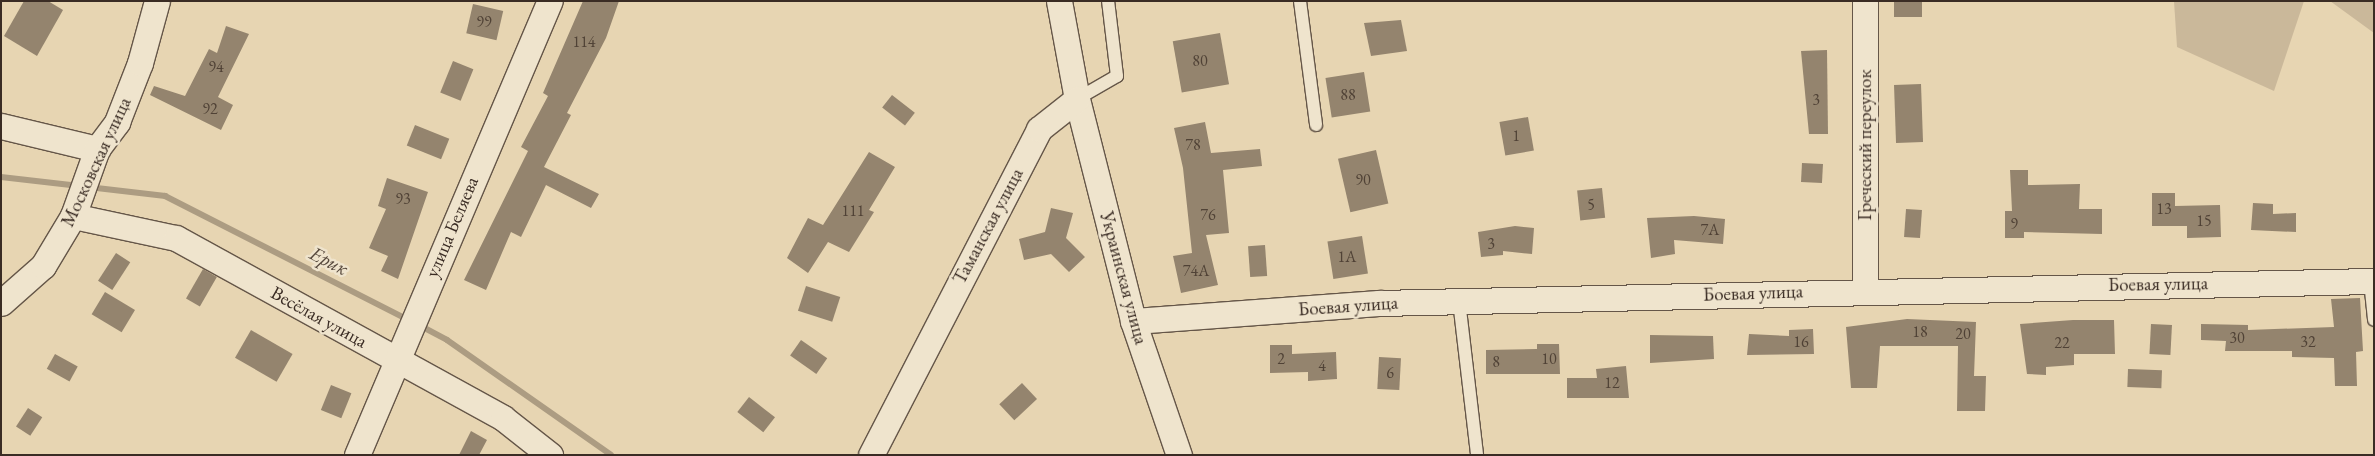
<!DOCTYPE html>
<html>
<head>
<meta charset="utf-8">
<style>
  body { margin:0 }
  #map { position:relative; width:2375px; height:456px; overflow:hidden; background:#e7d5b2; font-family:"EB Garamond",serif }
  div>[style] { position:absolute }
  .green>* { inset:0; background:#cab89a }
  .stream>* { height:6px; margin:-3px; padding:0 3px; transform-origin:3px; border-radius:3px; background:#ac9c82 }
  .building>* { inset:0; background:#94846e; transform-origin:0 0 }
  .roads { filter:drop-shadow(1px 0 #655648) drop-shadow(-1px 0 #655648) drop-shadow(0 1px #655648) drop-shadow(0 -1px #655648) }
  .lane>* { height:12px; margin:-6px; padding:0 6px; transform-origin:6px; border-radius:6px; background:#efe4cd }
  .street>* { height:25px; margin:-12.5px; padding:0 12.5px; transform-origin:12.5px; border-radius:12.5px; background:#efe4cd }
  span { translate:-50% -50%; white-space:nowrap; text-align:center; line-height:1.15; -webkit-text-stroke:5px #efe4cd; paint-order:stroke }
  .number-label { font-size:16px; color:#504236 }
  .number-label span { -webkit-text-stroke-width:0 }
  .street-label { font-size:19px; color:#3a2c24 }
  .water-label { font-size:20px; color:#56483c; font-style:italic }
  .frame { position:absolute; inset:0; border:2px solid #3a2c24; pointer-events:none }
</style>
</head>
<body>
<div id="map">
  <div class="green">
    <div style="clip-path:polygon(2174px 1px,2304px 1px,2274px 91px,2177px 47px)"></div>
    <div style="clip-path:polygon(2330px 1px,2374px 1px,2374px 33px)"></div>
  </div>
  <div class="stream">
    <div style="left:1px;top:177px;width:79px;rotate:6.6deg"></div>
    <div style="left:88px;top:187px;width:78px;rotate:6.7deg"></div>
    <div style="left:165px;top:196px;width:273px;rotate:27deg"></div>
    <div style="left:417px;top:324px;width:34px;rotate:28deg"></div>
    <div style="left:447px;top:340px;width:200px;rotate:35deg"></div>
  </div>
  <div class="building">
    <div style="clip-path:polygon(24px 1px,48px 1px,63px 10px,37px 56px,4px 36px)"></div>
    <div style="clip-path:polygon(583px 1px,619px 1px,606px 38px,567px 113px,571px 115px,544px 167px,599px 194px,591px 208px,546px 185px,521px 237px,511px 232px,486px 290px,464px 280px,528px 151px,521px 147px,548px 96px,543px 93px)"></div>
    <div style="left:1894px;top:1px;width:28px;height:16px"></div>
    <div style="left:473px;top:4px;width:31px;height:30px;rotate:13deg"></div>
    <div style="clip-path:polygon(1401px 20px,1407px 51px,1371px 56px,1364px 23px)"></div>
    <div style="clip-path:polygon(226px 26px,249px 34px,218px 97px,233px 105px,221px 130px,150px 95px,154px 86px,185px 96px,209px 49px,217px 53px)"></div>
    <div style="left:1220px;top:33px;width:52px;height:48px;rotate:80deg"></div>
    <div style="clip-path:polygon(1827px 50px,1828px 134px,1809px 134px,1801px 51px)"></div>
    <div style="left:453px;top:61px;width:22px;height:34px;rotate:22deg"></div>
    <div style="left:1364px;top:72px;width:40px;height:39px;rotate:81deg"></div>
    <div style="left:1921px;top:84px;width:58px;height:27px;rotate:88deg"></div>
    <div style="left:892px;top:95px;width:29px;height:16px;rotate:38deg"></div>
    <div style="left:1528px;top:117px;width:34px;height:29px;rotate:80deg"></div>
    <div style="clip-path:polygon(1205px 122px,1211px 153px,1260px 149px,1262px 166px,1223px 170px,1229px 233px,1206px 235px,1218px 285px,1181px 293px,1173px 256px,1192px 253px,1183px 168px,1174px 128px)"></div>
    <div style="left:415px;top:125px;width:37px;height:22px;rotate:22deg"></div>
    <div style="left:1376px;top:150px;width:55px;height:39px;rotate:77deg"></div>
    <div style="clip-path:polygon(869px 152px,895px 167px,869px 210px,874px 212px,849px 252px,828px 242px,808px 273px,787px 258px,808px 218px,823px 225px)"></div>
    <div style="left:1802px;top:163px;width:21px;height:19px;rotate:3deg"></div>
    <div style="clip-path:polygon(2010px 170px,2028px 170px,2028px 185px,2080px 184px,2079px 209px,2102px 209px,2102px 234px,2024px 232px,2024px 238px,2005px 238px,2005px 211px,2012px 211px)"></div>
    <div style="clip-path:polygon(387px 178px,428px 192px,398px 279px,381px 271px,388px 256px,369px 248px,386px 209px,378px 206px)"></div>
    <div style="left:1602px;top:188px;width:30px;height:25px;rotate:84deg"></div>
    <div style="clip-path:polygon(2152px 193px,2175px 193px,2175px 206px,2220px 205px,2221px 237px,2187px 238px,2187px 226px,2152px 226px)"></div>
    <div style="clip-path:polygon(2253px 203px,2273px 204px,2273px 214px,2296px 213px,2296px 232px,2251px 230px)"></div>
    <div style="clip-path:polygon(1051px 208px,1073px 213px,1066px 238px,1085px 257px,1069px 272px,1051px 254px,1024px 260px,1019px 239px,1045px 232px)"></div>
    <div style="left:1906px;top:209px;width:16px;height:28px;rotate:4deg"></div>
    <div style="clip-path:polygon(1694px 216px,1725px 219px,1723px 244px,1674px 240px,1675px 254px,1651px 258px,1647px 218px)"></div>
    <div style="clip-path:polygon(1515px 226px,1534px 228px,1532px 254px,1503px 251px,1503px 255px,1481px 257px,1478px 232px)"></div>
    <div style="left:1362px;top:236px;width:38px;height:35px;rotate:81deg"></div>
    <div style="left:1265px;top:245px;width:31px;height:17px;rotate:86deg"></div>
    <div style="left:116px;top:253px;width:17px;height:33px;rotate:33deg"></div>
    <div style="left:203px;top:269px;width:16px;height:34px;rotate:30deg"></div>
    <div style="left:806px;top:286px;width:36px;height:26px;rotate:18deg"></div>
    <div style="left:105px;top:292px;width:35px;height:26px;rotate:31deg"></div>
    <div style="clip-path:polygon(2360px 298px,2363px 351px,2356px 352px,2357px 386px,2335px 386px,2334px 358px,2292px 357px,2292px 351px,2225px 351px,2226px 341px,2201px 340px,2201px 324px,2248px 325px,2248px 330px,2334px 327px,2331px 299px)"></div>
    <div style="clip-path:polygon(1907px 319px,1976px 322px,1974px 376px,1986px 376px,1985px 411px,1957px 411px,1958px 346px,1880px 346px,1877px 388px,1851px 388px,1846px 327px)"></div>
    <div style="clip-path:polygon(2073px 320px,2114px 320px,2115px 354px,2074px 354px,2074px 365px,2046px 367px,2046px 375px,2027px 374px,2020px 324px)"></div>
    <div style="left:2151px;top:324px;width:21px;height:30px;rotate:3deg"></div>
    <div style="clip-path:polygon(1813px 329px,1814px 354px,1747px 355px,1749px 334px,1789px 336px,1789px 330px)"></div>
    <div style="left:251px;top:330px;width:48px;height:32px;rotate:30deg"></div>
    <div style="clip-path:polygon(1650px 335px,1713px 336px,1714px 359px,1650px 363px)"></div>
    <div style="left:801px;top:340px;width:32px;height:19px;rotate:35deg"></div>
    <div style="clip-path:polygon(1537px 344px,1559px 344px,1560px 374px,1486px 374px,1486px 350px,1537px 349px)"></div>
    <div style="clip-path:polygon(1270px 345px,1292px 345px,1292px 354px,1336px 352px,1337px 379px,1308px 381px,1308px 372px,1270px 373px)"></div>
    <div style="left:55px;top:354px;width:26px;height:17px;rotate:29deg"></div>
    <div style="left:1379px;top:357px;width:22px;height:32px;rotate:3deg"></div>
    <div style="clip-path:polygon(1626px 366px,1629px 398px,1567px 398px,1567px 378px,1597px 378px,1596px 369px)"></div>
    <div style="left:2128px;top:369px;width:34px;height:18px;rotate:2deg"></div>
    <div style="left:1022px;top:383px;width:22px;height:31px;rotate:47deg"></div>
    <div style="left:331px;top:385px;width:22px;height:27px;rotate:22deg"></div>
    <div style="left:749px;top:397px;width:33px;height:19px;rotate:38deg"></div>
    <div style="left:28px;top:408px;width:17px;height:22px;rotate:33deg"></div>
    <div style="clip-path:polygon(471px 431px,487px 440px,479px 455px,459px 455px)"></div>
  </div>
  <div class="roads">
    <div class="lane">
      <div style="left:1300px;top:1px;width:125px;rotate:82.6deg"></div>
      <div style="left:1077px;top:99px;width:46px;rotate:-29.9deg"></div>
      <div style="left:1117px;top:76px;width:76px;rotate:-96.8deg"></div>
      <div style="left:2370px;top:281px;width:39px;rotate:84deg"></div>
      <div style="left:1459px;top:301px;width:155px;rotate:83.3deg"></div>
    </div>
    <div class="street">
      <div style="left:1059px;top:1px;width:100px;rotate:79.6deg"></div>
      <div style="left:1077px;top:99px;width:229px;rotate:75.8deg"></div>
      <div style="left:1133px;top:321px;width:142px;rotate:71.1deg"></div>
      <div style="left:1px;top:126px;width:99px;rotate:13.5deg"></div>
      <div style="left:73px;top:216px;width:105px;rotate:12.1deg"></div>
      <div style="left:176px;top:238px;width:373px;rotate:28.8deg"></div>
      <div style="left:503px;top:418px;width:60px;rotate:38.2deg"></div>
      <div style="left:1865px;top:290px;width:289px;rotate:-90deg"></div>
      <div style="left:1px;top:303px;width:56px;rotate:-41.4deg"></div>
      <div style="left:43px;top:266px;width:58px;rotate:-59deg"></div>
      <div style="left:73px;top:216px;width:71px;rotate:-70.3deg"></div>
      <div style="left:97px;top:149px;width:34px;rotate:-53deg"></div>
      <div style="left:117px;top:122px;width:63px;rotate:-68.7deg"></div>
      <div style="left:140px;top:63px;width:64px;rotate:-74.7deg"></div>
      <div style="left:1133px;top:321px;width:247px;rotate:-4.2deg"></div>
      <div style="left:1379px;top:303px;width:995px;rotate:-1.27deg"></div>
      <div style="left:357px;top:455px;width:493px;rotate:-67deg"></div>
      <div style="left:871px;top:455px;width:367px;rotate:-62.7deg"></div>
      <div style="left:1039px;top:129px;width:48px;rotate:-38.3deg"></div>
    </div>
  </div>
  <div class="number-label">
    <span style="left:484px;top:22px">99</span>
    <span style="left:584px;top:42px">114</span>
    <span style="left:1200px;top:61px">80</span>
    <span style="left:216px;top:67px">94</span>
    <span style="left:1348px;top:95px">88</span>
    <span style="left:1816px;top:100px">3</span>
    <span style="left:210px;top:109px">92</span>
    <span style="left:1516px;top:136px">1</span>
    <span style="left:1193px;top:145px">78</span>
    <span style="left:1363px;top:180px">90</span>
    <span style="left:403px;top:199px">93</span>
    <span style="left:1591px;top:205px">5</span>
    <span style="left:2164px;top:209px">13</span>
    <span style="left:853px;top:211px">111</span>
    <span style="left:1208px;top:215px">76</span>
    <span style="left:2204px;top:221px">15</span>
    <span style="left:2014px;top:224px">9</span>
    <span style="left:1710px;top:230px">7А</span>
    <span style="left:1491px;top:244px">3</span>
    <span style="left:1347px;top:257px">1А</span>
    <span style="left:1196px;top:271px">74А</span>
    <span style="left:1920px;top:332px">18</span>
    <span style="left:1963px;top:334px">20</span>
    <span style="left:2237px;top:338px">30</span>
    <span style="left:1801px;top:342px">16</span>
    <span style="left:2308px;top:342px">32</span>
    <span style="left:2062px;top:343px">22</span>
    <span style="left:1281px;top:359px">2</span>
    <span style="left:1549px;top:359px">10</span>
    <span style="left:1496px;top:362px">8</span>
    <span style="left:1322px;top:366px">4</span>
    <span style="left:1390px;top:373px">6</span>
    <span style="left:1612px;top:383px">12</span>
  </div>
  <div class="street-label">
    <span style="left:1865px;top:145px;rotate:-90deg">Греческий переулок</span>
    <span style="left:96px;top:162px;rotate:-65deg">Московская улица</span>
    <span style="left:988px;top:226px;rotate:-62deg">Таманская улица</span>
    <span style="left:452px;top:227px;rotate:-67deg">улица Беляева</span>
    <span style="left:1124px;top:278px;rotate:75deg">Украинская улица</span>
    <span style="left:2158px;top:284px;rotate:-1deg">Боевая улица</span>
    <span style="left:1753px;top:293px;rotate:-2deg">Боевая улица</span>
    <span style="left:1348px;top:306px;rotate:-4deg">Боевая улица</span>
    <span style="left:319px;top:317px;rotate:29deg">Весёлая улица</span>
  </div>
  <div class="water-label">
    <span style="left:329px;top:261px;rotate:27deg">Ерик</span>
  </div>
  <div class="frame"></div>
</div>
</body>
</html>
